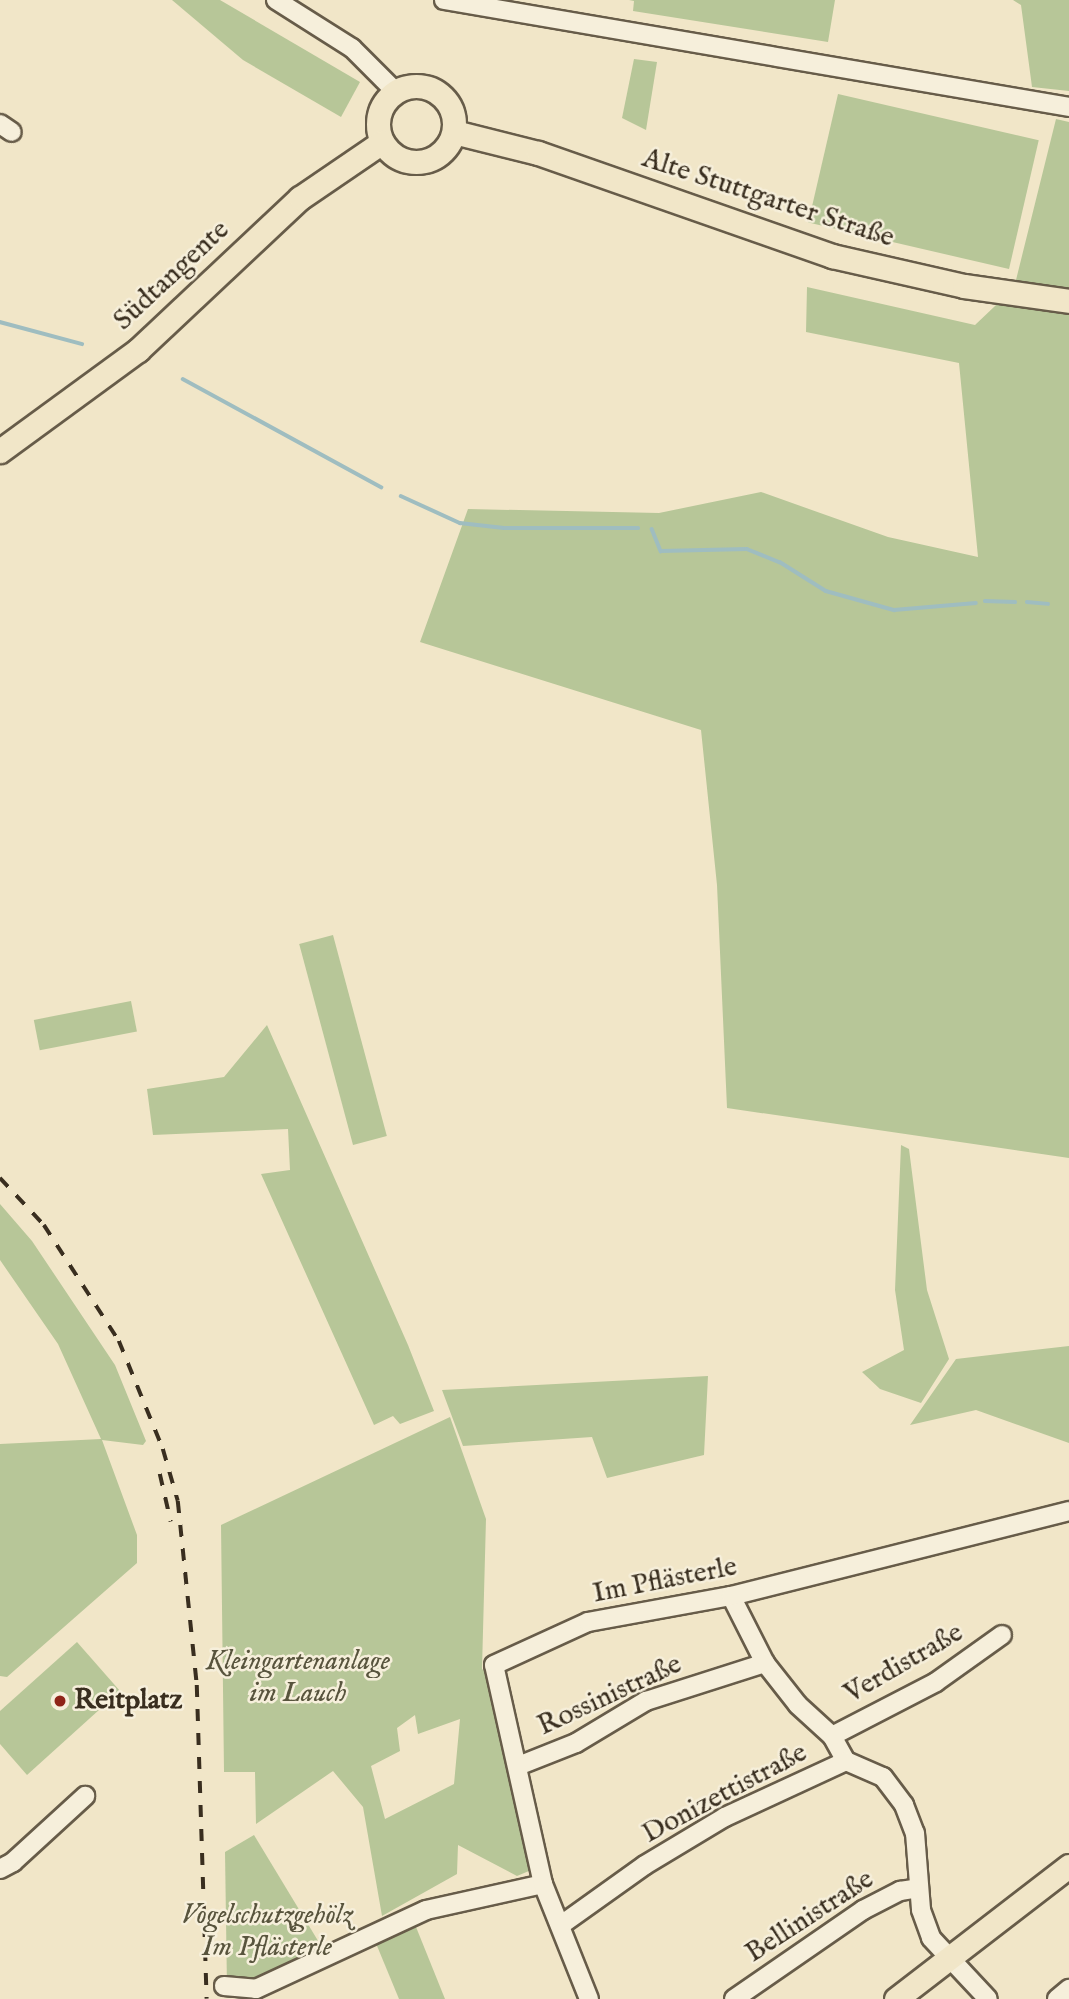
<!DOCTYPE html>
<html>
<head>
<meta charset="utf-8">
<style>
  body { margin:0 }
  #map { position:relative; width:1069px; height:1999px; overflow:hidden; background:#f1e6c8; font-family:"IM FELL English",serif }
  div>[style] { position:absolute }
  .green>* { inset:0; background:#b7c698; transform-origin:0 0 }
  .stream>* { height:3.5px; margin:-1.75px; padding:0 1.75px; transform-origin:1.75px; border-radius:1.75px; background:#9fbdc0 }
  .roads { filter:drop-shadow(2px 0 #675c49) drop-shadow(-2px 0 #675c49) drop-shadow(0 2px #675c49) drop-shadow(0 -2px #675c49) }
  .minor>* { height:18px; margin:-9px; padding:0 9px; transform-origin:9px; border-radius:9px; background:#f6efdb }
  .major>* { height:23px; margin:-11.5px; padding:0 11.5px; transform-origin:11.5px; border-radius:11.5px; background:#f1e6c8 }
  .major>.ring { margin:-11.5px; padding:0; box-sizing:content-box; background:none; border:23px solid #f1e6c8; border-radius:50% }
  .rail>* { height:3.5px; margin-top:-1.75px; transform-origin:0; background:repeating-linear-gradient(90deg,#392e1f 0 12px,transparent 0 24px) }
  .dots>* { width:19px; height:19px; translate:-50% -50%; box-sizing:border-box; border:4px solid #f6efdb; border-radius:50% }
  span { translate:-50% -50%; white-space:nowrap; text-align:center; line-height:1.15; -webkit-text-stroke:5px #f6efdb; paint-order:stroke }
  .street-label { font-size:28px; color:#392e1f }
  .park-label { font-size:28px; color:#58543d; font-style:italic }
  .poi-label { font-size:28px; color:#392e1f; font-weight:700 }
  .left { translate:0 -50%; text-align:left }
</style>
</head>
<body>
<div id="map">
  <div class="green">
    <div style="clip-path:polygon(172px 0,220px 0,360px 82px,341px 117px,243px 60px)"></div>
    <div style="clip-path:polygon(629px 0,835px 0,828px 42px,633px 11px,634px 1px)"></div>
    <div style="clip-path:polygon(1013px 0,1069px 0,1069px 91px,1032px 87px,1021px 5px)"></div>
    <div style="clip-path:polygon(634px 59px,657px 62px,646px 130px,622px 118px)"></div>
    <div style="left:838px;top:94px;width:206px;height:132px;rotate:13deg"></div>
    <div style="clip-path:polygon(1056px 119px,1069px 122px,1069px 1158px,727px 1108px,717px 885px,701px 730px,420px 642px,468px 509px,659px 513px,761px 492px,888px 537px,978px 557px,959px 363px,806px 332px,807px 287px,975px 325px,1014px 288px)"></div>
    <div style="left:333px;top:935px;width:208px;height:35px;rotate:75deg"></div>
    <div style="left:131px;top:1001px;width:31px;height:99px;rotate:79deg"></div>
    <div style="clip-path:polygon(267px 1025px,408px 1345px,434px 1411px,400px 1424px,393px 1416px,374px 1425px,261px 1174px,290px 1170px,288px 1129px,153px 1135px,147px 1089px,224px 1077px)"></div>
    <div style="clip-path:polygon(901px 1145px,909px 1149px,927px 1290px,949px 1359px,921px 1403px,880px 1389px,862px 1372px,904px 1350px,895px 1290px)"></div>
    <div style="clip-path:polygon(0 1204px,32px 1241px,115px 1365px,146px 1441px,143px 1445px,102px 1440px,137px 1535px,137px 1563px,7px 1677px,0 1676px,0 1444px,101px 1439px,58px 1344px,0 1260px)"></div>
    <div style="clip-path:polygon(1069px 1346px,1069px 1443px,976px 1410px,910px 1425px,956px 1359px)"></div>
    <div style="clip-path:polygon(708px 1376px,704px 1455px,607px 1478px,592px 1437px,463px 1446px,442px 1390px)"></div>
    <div style="clip-path:polygon(evenodd,450px 1417px,486px 1519px,482px 1669px,494px 1679px,536px 1868px,517px 1876px,458px 1845px,457px 1874px,382px 1916px,363px 1807px,333px 1771px,256px 1824px,255px 1772px,224px 1772px,221px 1525px,450px 1417px,415px 1715px,418px 1734px,460px 1719px,454px 1784px,385px 1819px,371px 1766px,400px 1751px,397px 1728px,415px 1715px)"></div>
    <div style="clip-path:polygon(77px 1642px,120px 1691px,27px 1775px,0 1744px,0 1711px)"></div>
    <div style="clip-path:polygon(254px 1835px,326px 1954px,227px 1988px,225px 1852px)"></div>
    <div style="clip-path:polygon(414px 1922px,445px 1999px,399px 1999px,375px 1941px)"></div>
  </div>
  <div class="stream">
    <div style="left:0;top:322px;width:85px;rotate:15deg"></div>
    <div style="left:183px;top:379px;width:226px;rotate:28.6deg"></div>
    <div style="left:401px;top:496px;width:65px;rotate:24.6deg"></div>
    <div style="left:460px;top:523px;width:44px;rotate:6.5deg"></div>
    <div style="left:504px;top:528px;width:134px"></div>
    <div style="left:652px;top:529px;width:24px;rotate:68deg"></div>
    <div style="left:661px;top:551px;width:86px;rotate:-1.3deg"></div>
    <div style="left:747px;top:549px;width:35px;rotate:22deg"></div>
    <div style="left:780px;top:562px;width:54px;rotate:32.2deg"></div>
    <div style="left:826px;top:591px;width:71px;rotate:15.6deg"></div>
    <div style="left:894px;top:610px;width:82px;rotate:-4.9deg"></div>
    <div style="left:985px;top:601px;width:30px;rotate:2deg"></div>
    <div style="left:1027px;top:602px;width:21px;rotate:5deg"></div>
  </div>
  <div class="roads">
    <div class="minor">
      <div style="left:276px;top:0;width:90px;rotate:32.3deg"></div>
      <div style="left:352px;top:48px;width:62px;rotate:45deg"></div>
      <div style="left:444px;top:0;width:634px;rotate:9.71deg"></div>
      <div style="left:0;top:124px;width:14px;rotate:34deg"></div>
      <div style="left:731px;top:1596px;width:75px;rotate:63.1deg"></div>
      <div style="left:765px;top:1663px;width:53px;rotate:51.8deg"></div>
      <div style="left:798px;top:1705px;width:46px;rotate:42.4deg"></div>
      <div style="left:832px;top:1736px;width:29px;rotate:61deg"></div>
      <div style="left:846px;top:1761px;width:40px;rotate:23.4deg"></div>
      <div style="left:883px;top:1777px;width:35px;rotate:53deg"></div>
      <div style="left:904px;top:1805px;width:30px;rotate:69deg"></div>
      <div style="left:915px;top:1833px;width:77px;rotate:85.5deg"></div>
      <div style="left:921px;top:1910px;width:30px;rotate:70deg"></div>
      <div style="left:931px;top:1938px;width:83px;rotate:46.9deg"></div>
      <div style="left:832px;top:1736px;width:117px;rotate:-27.4deg"></div>
      <div style="left:936px;top:1682px;width:81px;rotate:-35.5deg"></div>
      <div style="left:518px;top:1766px;width:62px;rotate:-21.6deg"></div>
      <div style="left:576px;top:1743px;width:82px;rotate:-31deg"></div>
      <div style="left:646px;top:1701px;width:125px;rotate:-17.7deg"></div>
      <div style="left:0;top:1869px;width:15px;rotate:-28deg"></div>
      <div style="left:13px;top:1862px;width:98px;rotate:-42.5deg"></div>
      <div style="left:561px;top:1925px;width:103px;rotate:-35.5deg"></div>
      <div style="left:645px;top:1865px;width:93px;rotate:-31deg"></div>
      <div style="left:725px;top:1817px;width:133px;rotate:-24.8deg"></div>
      <div style="left:224px;top:1986px;width:32px;rotate:5deg"></div>
      <div style="left:256px;top:1989px;width:187px;rotate:-24.9deg"></div>
      <div style="left:426px;top:1910px;width:120px;rotate:-12.5deg"></div>
      <div style="left:589px;top:1999px;width:124px;rotate:-111.8deg"></div>
      <div style="left:543px;top:1884px;width:224px;rotate:-102.6deg"></div>
      <div style="left:494px;top:1665px;width:103px;rotate:-24.6deg"></div>
      <div style="left:588px;top:1622px;width:145px;rotate:-10.3deg"></div>
      <div style="left:731px;top:1596px;width:349px;rotate:-14.1deg"></div>
      <div style="left:734px;top:1999px;width:157px;rotate:-34.6deg"></div>
      <div style="left:863px;top:1910px;width:42px;rotate:-27.2deg"></div>
      <div style="left:900px;top:1891px;width:19px;rotate:-9deg"></div>
      <div style="left:1057px;top:1999px;width:16px;rotate:-40deg"></div>
    </div>
    <div class="major">
      <div class="ring" style="left:378px;top:86px;width:53px;height:53px"></div>
      <div style="left:454px;top:132px;width:87px;rotate:14deg"></div>
      <div style="left:538px;top:153px;width:312px;rotate:19.3deg"></div>
      <div style="left:832px;top:256px;width:135px;rotate:12.8deg"></div>
      <div style="left:964px;top:286px;width:106px;rotate:8.1deg"></div>
      <div style="left:0;top:451px;width:171px;rotate:-36.2deg"></div>
      <div style="left:138px;top:350px;width:222px;rotate:-43.2deg"></div>
      <div style="left:300px;top:198px;width:99px;rotate:-34.3deg"></div>
      <div style="left:896px;top:1999px;width:218px;rotate:-37.6deg"></div>
    </div>
  </div>
  <div class="rail">
    <div style="left:0;top:1178px;width:64px;rotate:46.9deg"></div>
    <div style="left:44px;top:1225px;width:138px;rotate:57.1deg"></div>
    <div style="left:119px;top:1341px;width:117px;rotate:67.8deg"></div>
    <div style="left:163px;top:1449px;width:54px;rotate:73.9deg"></div>
    <div style="left:178px;top:1501px;width:185px;rotate:84.1deg"></div>
    <div style="left:197px;top:1685px;width:314px;rotate:88.2deg"></div>
    <div style="left:160px;top:1474px;width:49px;rotate:77.1deg"></div>
  </div>
  <div class="dots">
    <div style="left:60px;top:1701px;background:#8f2418"></div>
  </div>
  <div class="street-label">
    <span style="left:768px;top:199px;rotate:18deg">Alte Stuttgarter Straße</span>
    <span style="left:172px;top:276px;rotate:-43deg">Südtangente</span>
    <span style="left:665px;top:1581px;rotate:-11deg">Im Pflästerle</span>
    <span style="left:904px;top:1664px;rotate:-30deg">Verdistraße</span>
    <span style="left:610px;top:1696px;rotate:-25deg">Rossinistraße</span>
    <span style="left:725px;top:1794px;rotate:-28deg">Donizettistraße</span>
    <span style="left:810px;top:1917px;rotate:-33deg">Bellinistraße</span>
  </div>
  <div class="park-label">
    <span style="left:298px;top:1678px">Kleingartenanlage<br>im Lauch</span>
    <span style="left:267px;top:1932px">Vogelschutzgehölz<br>Im Pflästerle</span>
  </div>
  <div class="poi-label">
    <span class="left" style="left:74px;top:1701px">Reitplatz</span>
  </div>
</div>
</body>
</html>
